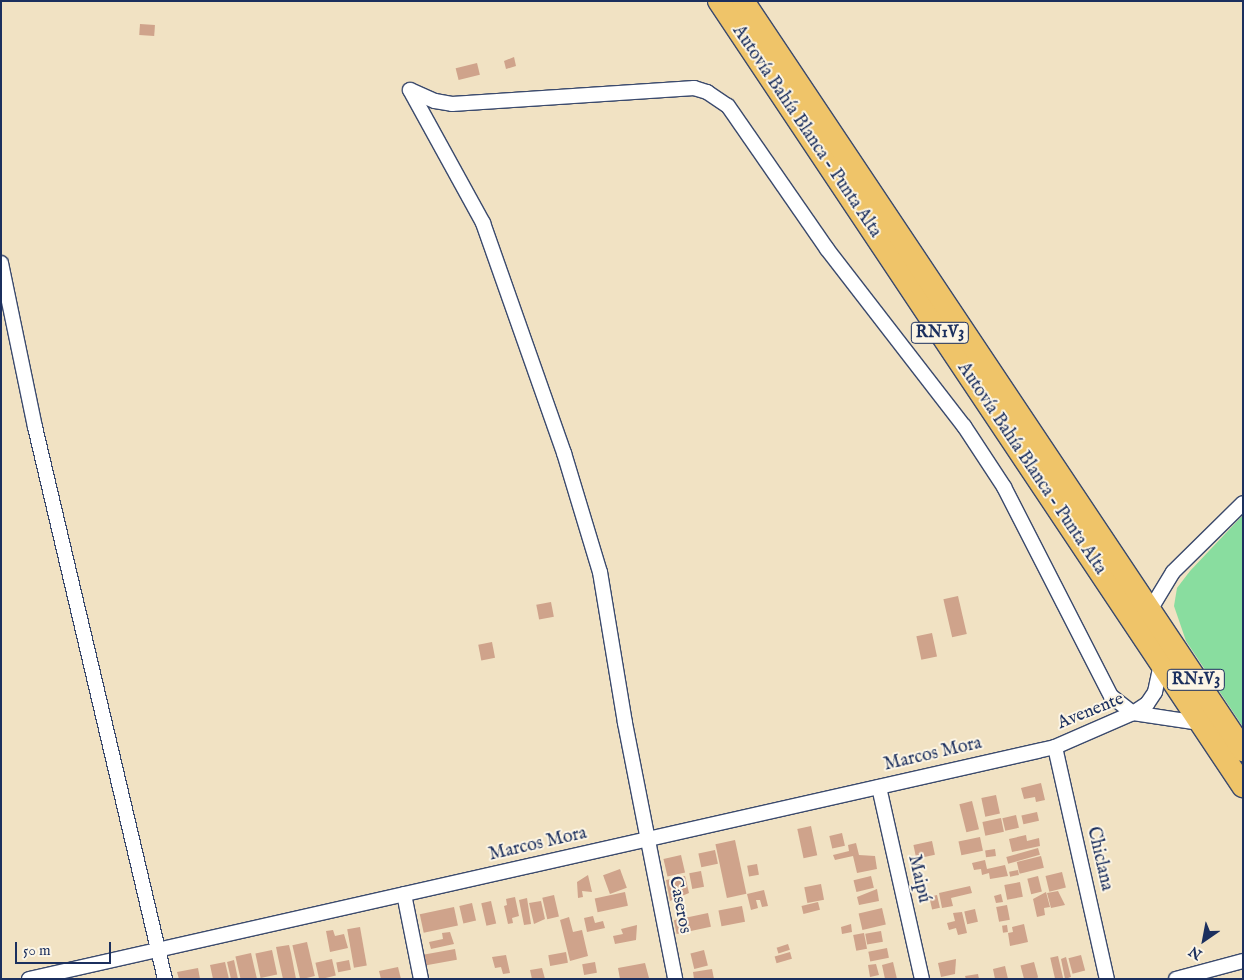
<!DOCTYPE html>
<html>
<head>
<meta charset="utf-8">
<style>
  body { margin:0 }
  #map { position:relative; width:1244px; height:980px; overflow:hidden; background:#f1e2c3; font-family:"IM FELL English",serif }
  div>[style] { position:absolute }
  .green>* { inset:0; background:#89dd9f }
  .building>* { inset:0; background:#cfa38b; transform-origin:0 0 }
  .roads { filter:drop-shadow(1px 0 #3b4a6d) drop-shadow(-1px 0 #3b4a6d) drop-shadow(0 1px #3b4a6d) drop-shadow(0 -1px #3b4a6d) }
  .street>* { height:14px; margin:-7px; padding:0 7px; transform-origin:7px; border-radius:7px; background:#fff }
  .primary>* { height:22px; margin:-11px; padding:0 11px; transform-origin:11px; border-radius:11px; background:#efc469 }
  span { translate:-50% -50%; white-space:nowrap; text-align:center; line-height:1.15; -webkit-text-stroke:4px #fcf5e5; paint-order:stroke }
  .shield-label span { padding:1px 4px; background:#fcf5e5; border:1px solid; border-radius:4px; -webkit-text-stroke-width:0 }
  .shield-label { font-size:16px; color:#1b2f5e; font-weight:700 }
  .street-label { font-size:18px; color:#1b2f5e }
  .frame { position:absolute; inset:0; border:2px solid #1b2f5e; pointer-events:none }
  .north { position:absolute; left:1179px; top:915px; width:50px; height:50px; -webkit-text-stroke:4px #fcf5e5; paint-order:stroke; rotate:213deg; font-size:14px; font-weight:700; line-height:20px; text-align:center; color:#1b2f5e }
  .north::after { content:''; display:block; margin:auto; width:18px; height:22px; background:#1b2f5e; clip-path:polygon(50% 0,100% 100%,50% 72%,0 100%) }
  .scale { position:absolute; left:15px; top:942px; width:96px; height:22px; box-sizing:border-box; border:2px solid #1b2f5e; border-top:0; padding-left:6px; font-size:15px; line-height:18px; white-space:nowrap; color:#1b2f5e; -webkit-text-stroke:4px #fcf5e5; paint-order:stroke }
</style>
</head>
<body>
<div id="map">
  <div class="green">
    <div style="clip-path:polygon(1243px 515px,1243px 727px,1186px 641px,1174px 606px,1177px 588px,1190px 571px)"></div>
  </div>
  <div class="building">
    <div style="left:140px;top:24px;width:15px;height:11px;rotate:4deg"></div>
    <div style="clip-path:polygon(514px 57px,516px 66px,506px 69px,504px 61px)"></div>
    <div style="left:477px;top:63px;width:12px;height:22px;rotate:76deg"></div>
    <div style="left:958px;top:596px;width:39px;height:15px;rotate:77deg"></div>
    <div style="left:551px;top:602px;width:15px;height:15px;rotate:79deg"></div>
    <div style="left:932px;top:633px;width:24px;height:16px;rotate:78deg"></div>
    <div style="left:492px;top:642px;width:16px;height:14px;rotate:79deg"></div>
    <div style="clip-path:polygon(1041px 783px,1045px 800px,1036px 802px,1035px 797px,1024px 799px,1021px 788px)"></div>
    <div style="left:996px;top:795px;width:19px;height:15px;rotate:78deg"></div>
    <div style="left:972px;top:801px;width:29px;height:13px;rotate:76deg"></div>
    <div style="left:1037px;top:812px;width:9px;height:16px;rotate:77deg"></div>
    <div style="left:1016px;top:815px;width:13px;height:14px;rotate:77deg"></div>
    <div style="left:1001px;top:818px;width:14px;height:19px;rotate:78deg"></div>
    <div style="left:811px;top:826px;width:30px;height:14px;rotate:78deg"></div>
    <div style="left:842px;top:833px;width:13px;height:13px;rotate:77deg"></div>
    <div style="clip-path:polygon(1026px 835px,1027px 841px,1039px 838px,1040px 846px,1012px 852px,1009px 839px)"></div>
    <div style="left:980px;top:837px;width:14px;height:22px;rotate:78deg"></div>
    <div style="left:735px;top:840px;width:55px;height:20px;rotate:78deg"></div>
    <div style="left:932px;top:841px;width:14px;height:19px;rotate:78deg"></div>
    <div style="clip-path:polygon(856px 843px,859px 855px,875px 856px,877px 869px,857px 873px,853px 856px,835px 860px,833px 855px,849px 851px,848px 845px)"></div>
    <div style="left:1038px;top:848px;width:7px;height:33px;rotate:74deg"></div>
    <div style="left:995px;top:849px;width:7px;height:10px;rotate:82deg"></div>
    <div style="left:715px;top:850px;width:14px;height:17px;rotate:78deg"></div>
    <div style="left:681px;top:855px;width:18px;height:18px;rotate:77deg"></div>
    <div style="left:1041px;top:856px;width:12px;height:25px;rotate:76deg"></div>
    <div style="clip-path:polygon(985px 860px,987px 869px,1005px 865px,1008px 876px,990px 879px,989px 873px,982px 875px,981px 869px,974px 870px,972px 863px)"></div>
    <div style="left:757px;top:864px;width:11px;height:10px;rotate:80deg"></div>
    <div style="left:620px;top:869px;width:20px;height:18px;rotate:70deg"></div>
    <div style="left:1018px;top:870px;width:5px;height:9px;rotate:79deg"></div>
    <div style="left:701px;top:871px;width:16px;height:12px;rotate:79deg"></div>
    <div style="left:1062px;top:872px;width:16px;height:17px;rotate:76deg"></div>
    <div style="clip-path:polygon(588px 875px,592px 892px,582px 891px,583px 897px,578px 898px,577px 882px)"></div>
    <div style="clip-path:polygon(685px 876px,689px 893px,670px 901px,666px 880px)"></div>
    <div style="left:871px;top:876px;width:12px;height:18px;rotate:76deg"></div>
    <div style="left:1038px;top:876px;width:16px;height:11px;rotate:76deg"></div>
    <div style="left:1020px;top:882px;width:15px;height:16px;rotate:79deg"></div>
    <div style="left:821px;top:884px;width:16px;height:17px;rotate:79deg"></div>
    <div style="clip-path:polygon(970px 886px,972px 893px,951px 898px,953px 906px,942px 908px,939px 893px)"></div>
    <div style="clip-path:polygon(877px 889px,879px 901px,859px 905px,857px 897px)"></div>
    <div style="clip-path:polygon(764px 890px,768px 906px,762px 907px,760px 900px,756px 900px,758px 908px,751px 910px,747px 894px)"></div>
    <div style="clip-path:polygon(1058px 891px,1065px 905px,1051px 908px,1047px 893px)"></div>
    <div style="left:625px;top:892px;width:14px;height:31px;rotate:78deg"></div>
    <div style="clip-path:polygon(1046px 892px,1050px 907px,1044px 908px,1045px 915px,1037px 917px,1033px 899px)"></div>
    <div style="clip-path:polygon(1001px 894px,1003px 902px,996px 903px,994px 896px)"></div>
    <div style="left:554px;top:895px;width:22px;height:12px;rotate:77deg"></div>
    <div style="left:937px;top:895px;width:13px;height:8px;rotate:77deg"></div>
    <div style="clip-path:polygon(515px 897px,519px 916px,512px 918px,513px 923px,508px 924px,504px 906px,507px 905px,506px 899px)"></div>
    <div style="clip-path:polygon(527px 898px,531px 924px,524px 925px,519px 900px)"></div>
    <div style="left:491px;top:901px;width:23px;height:10px;rotate:77deg"></div>
    <div style="clip-path:polygon(541px 901px,545px 919px,534px 924px,529px 903px)"></div>
    <div style="left:818px;top:902px;width:8px;height:17px;rotate:76deg"></div>
    <div style="left:472px;top:903px;width:18px;height:13px;rotate:77deg"></div>
    <div style="left:1007px;top:905px;width:15px;height:11px;rotate:79deg"></div>
    <div style="left:742px;top:906px;width:16px;height:24px;rotate:79deg"></div>
    <div style="left:454px;top:907px;width:19px;height:35px;rotate:78deg"></div>
    <div style="left:882px;top:908px;width:17px;height:24px;rotate:77deg"></div>
    <div style="left:975px;top:909px;width:13px;height:11px;rotate:77deg"></div>
    <div style="clip-path:polygon(962px 912px,967px 933px,958px 935px,956px 928px,949px 930px,947px 923px,955px 921px,953px 913px)"></div>
    <div style="left:708px;top:913px;width:14px;height:35px;rotate:78deg"></div>
    <div style="clip-path:polygon(593px 916px,595px 923px,603px 921px,605px 928px,587px 932px,584px 918px)"></div>
    <div style="clip-path:polygon(569px 917px,573px 932px,582px 930px,588px 956px,570px 961px,560px 920px)"></div>
    <div style="clip-path:polygon(851px 924px,852px 932px,842px 934px,841px 927px)"></div>
    <div style="clip-path:polygon(1024px 924px,1028px 942px,1010px 946px,1008px 933px,1013px 932px,1012px 927px)"></div>
    <div style="clip-path:polygon(637px 925px,636px 940px,615px 944px,613px 936px,623px 934px,621px 929px)"></div>
    <div style="left:1007px;top:925px;width:7px;height:5px;rotate:82deg"></div>
    <div style="left:360px;top:927px;width:39px;height:13px;rotate:80deg"></div>
    <div style="clip-path:polygon(333px 930px,335px 936px,344px 934px,348px 948px,330px 952px,326px 931px)"></div>
    <div style="left:881px;top:931px;width:11px;height:16px;rotate:80deg"></div>
    <div style="clip-path:polygon(450px 932px,454px 944px,431px 949px,429px 942px,443px 939px,442px 933px)"></div>
    <div style="left:864px;top:933px;width:16px;height:11px;rotate:79deg"></div>
    <div style="left:307px;top:942px;width:35px;height:15px;rotate:77deg"></div>
    <div style="left:788px;top:944px;width:6px;height:12px;rotate:72deg"></div>
    <div style="clip-path:polygon(289px 945px,291px 953px,296px 979px,283px 979px,278px 957px,276px 947px)"></div>
    <div style="left:887px;top:948px;width:10px;height:19px;rotate:79deg"></div>
    <div style="left:455px;top:949px;width:11px;height:31px;rotate:80deg"></div>
    <div style="left:272px;top:950px;width:25px;height:17px;rotate:78deg"></div>
    <div style="left:704px;top:950px;width:16px;height:14px;rotate:76deg"></div>
    <div style="left:566px;top:952px;width:11px;height:18px;rotate:80deg"></div>
    <div style="left:790px;top:952px;width:7px;height:16px;rotate:74deg"></div>
    <div style="left:251px;top:953px;width:26px;height:16px;rotate:77deg"></div>
    <div style="clip-path:polygon(506px 955px,510px 973px,503px 974px,501px 967px,495px 968px,492px 957px)"></div>
    <div style="left:1081px;top:955px;width:16px;height:13px;rotate:75deg"></div>
    <div style="left:1058px;top:956px;width:23px;height:8px;rotate:77deg"></div>
    <div style="clip-path:polygon(1066px 957px,1071px 977px,1065px 979px,1061px 959px)"></div>
    <div style="left:332px;top:959px;width:17px;height:17px;rotate:77deg"></div>
    <div style="clip-path:polygon(956px 959px,955px 974px,941px 977px,938px 963px)"></div>
    <div style="clip-path:polygon(234px 960px,238px 979px,231px 979px,227px 962px)"></div>
    <div style="left:349px;top:960px;width:10px;height:13px;rotate:79deg"></div>
    <div style="clip-path:polygon(225px 962px,229px 979px,213px 979px,210px 965px)"></div>
    <div style="left:595px;top:962px;width:11px;height:13px;rotate:80deg"></div>
    <div style="clip-path:polygon(893px 962px,897px 979px,885px 979px,882px 965px)"></div>
    <div style="left:1034px;top:962px;width:16px;height:14px;rotate:75deg"></div>
    <div style="clip-path:polygon(645px 963px,649px 978px,620px 979px,618px 968px)"></div>
    <div style="clip-path:polygon(876px 964px,879px 975px,870px 977px,868px 965px)"></div>
    <div style="clip-path:polygon(1005px 966px,1008px 979px,995px 979px,993px 969px)"></div>
    <div style="clip-path:polygon(398px 967px,401px 979px,381px 979px,379px 971px)"></div>
    <div style="clip-path:polygon(198px 968px,200px 979px,179px 979px,177px 972px)"></div>
    <div style="clip-path:polygon(542px 968px,545px 979px,532px 979px,530px 970px)"></div>
    <div style="clip-path:polygon(712px 969px,714px 979px,694px 979px,693px 972px)"></div>
    <div style="clip-path:polygon(978px 974px,979px 979px,966px 979px,965px 976px)"></div>
  </div>
  <div class="roads">
    <div class="street">
      <div style="left:410px;top:90px;width:27px;rotate:24deg"></div>
      <div style="left:435px;top:101px;width:17px;rotate:10deg"></div>
      <div style="left:452px;top:104px;width:243px;rotate:-3.8deg"></div>
      <div style="left:694px;top:88px;width:14px;rotate:17deg"></div>
      <div style="left:707px;top:92px;width:25px;rotate:34deg"></div>
      <div style="left:728px;top:106px;width:174px;rotate:55.3deg"></div>
      <div style="left:827px;top:249px;width:224px;rotate:52.3deg"></div>
      <div style="left:964px;top:426px;width:73px;rotate:56.7deg"></div>
      <div style="left:1004px;top:487px;width:235px;rotate:62.9deg"></div>
      <div style="left:1111px;top:696px;width:28px;rotate:38deg"></div>
      <div style="left:1133px;top:713px;width:17px;rotate:-33deg"></div>
      <div style="left:1147px;top:704px;width:14px;rotate:-56deg"></div>
      <div style="left:1155px;top:692px;width:29px;rotate:-78deg"></div>
      <div style="left:410px;top:90px;width:152px;rotate:61.2deg"></div>
      <div style="left:483px;top:223px;width:244px;rotate:70.6deg"></div>
      <div style="left:564px;top:453px;width:124px;rotate:73.2deg"></div>
      <div style="left:600px;top:572px;width:153px;rotate:80.6deg"></div>
      <div style="left:625px;top:723px;width:261px;rotate:78.9deg"></div>
      <div style="left:1px;top:263px;width:167px;rotate:78.3deg"></div>
      <div style="left:35px;top:427px;width:567px;rotate:76.75deg"></div>
      <div style="left:1150px;top:610px;width:44px;rotate:-58.8deg"></div>
      <div style="left:1173px;top:572px;width:98px;rotate:-44.6deg"></div>
      <div style="left:1055px;top:747px;width:238px;rotate:77.4deg"></div>
      <div style="left:879px;top:787px;width:197px;rotate:77.4deg"></div>
      <div style="left:404px;top:894px;width:87px;rotate:78.7deg"></div>
      <div style="left:29px;top:979px;width:1052px;rotate:-12.74deg"></div>
      <div style="left:1055px;top:747px;width:85px;rotate:-23.6deg"></div>
      <div style="left:1133px;top:713px;width:68px;rotate:8.5deg"></div>
      <div style="left:1176px;top:979px;width:69px;rotate:-15deg"></div>
    </div>
    <div class="primary">
      <div style="left:719px;top:1px;width:944px;rotate:56.28deg"></div>
      <div style="left:743px;top:1px;width:901px;rotate:56.27deg"></div>
    </div>
  </div>
  <div class="shield-label">
    <span style="left:940px;top:333px">RN1V3</span>
    <span style="left:1196px;top:680px">RN1V3</span>
  </div>
  <div class="street-label">
    <span style="left:806px;top:132px;rotate:56deg">Autovía Bahía Blanca - Punta Alta</span>
    <span style="left:1031px;top:469px;rotate:56deg">Autovía Bahía Blanca - Punta Alta</span>
    <span style="left:1091px;top:712px;rotate:-22deg">Avenente</span>
    <span style="left:933px;top:755px;rotate:-13deg">Marcos Mora</span>
    <span style="left:538px;top:845px;rotate:-13deg">Marcos Mora</span>
    <span style="left:1099px;top:859px;rotate:77deg">Chiclana</span>
    <span style="left:918px;top:879px;rotate:77deg">Maipú</span>
    <span style="left:679px;top:905px;rotate:79deg">Caseros</span>
  </div>
  <div class="frame"></div>
  <div class="north">N</div>
  <div class="scale">50 m</div>
</div>
</body>
</html>
